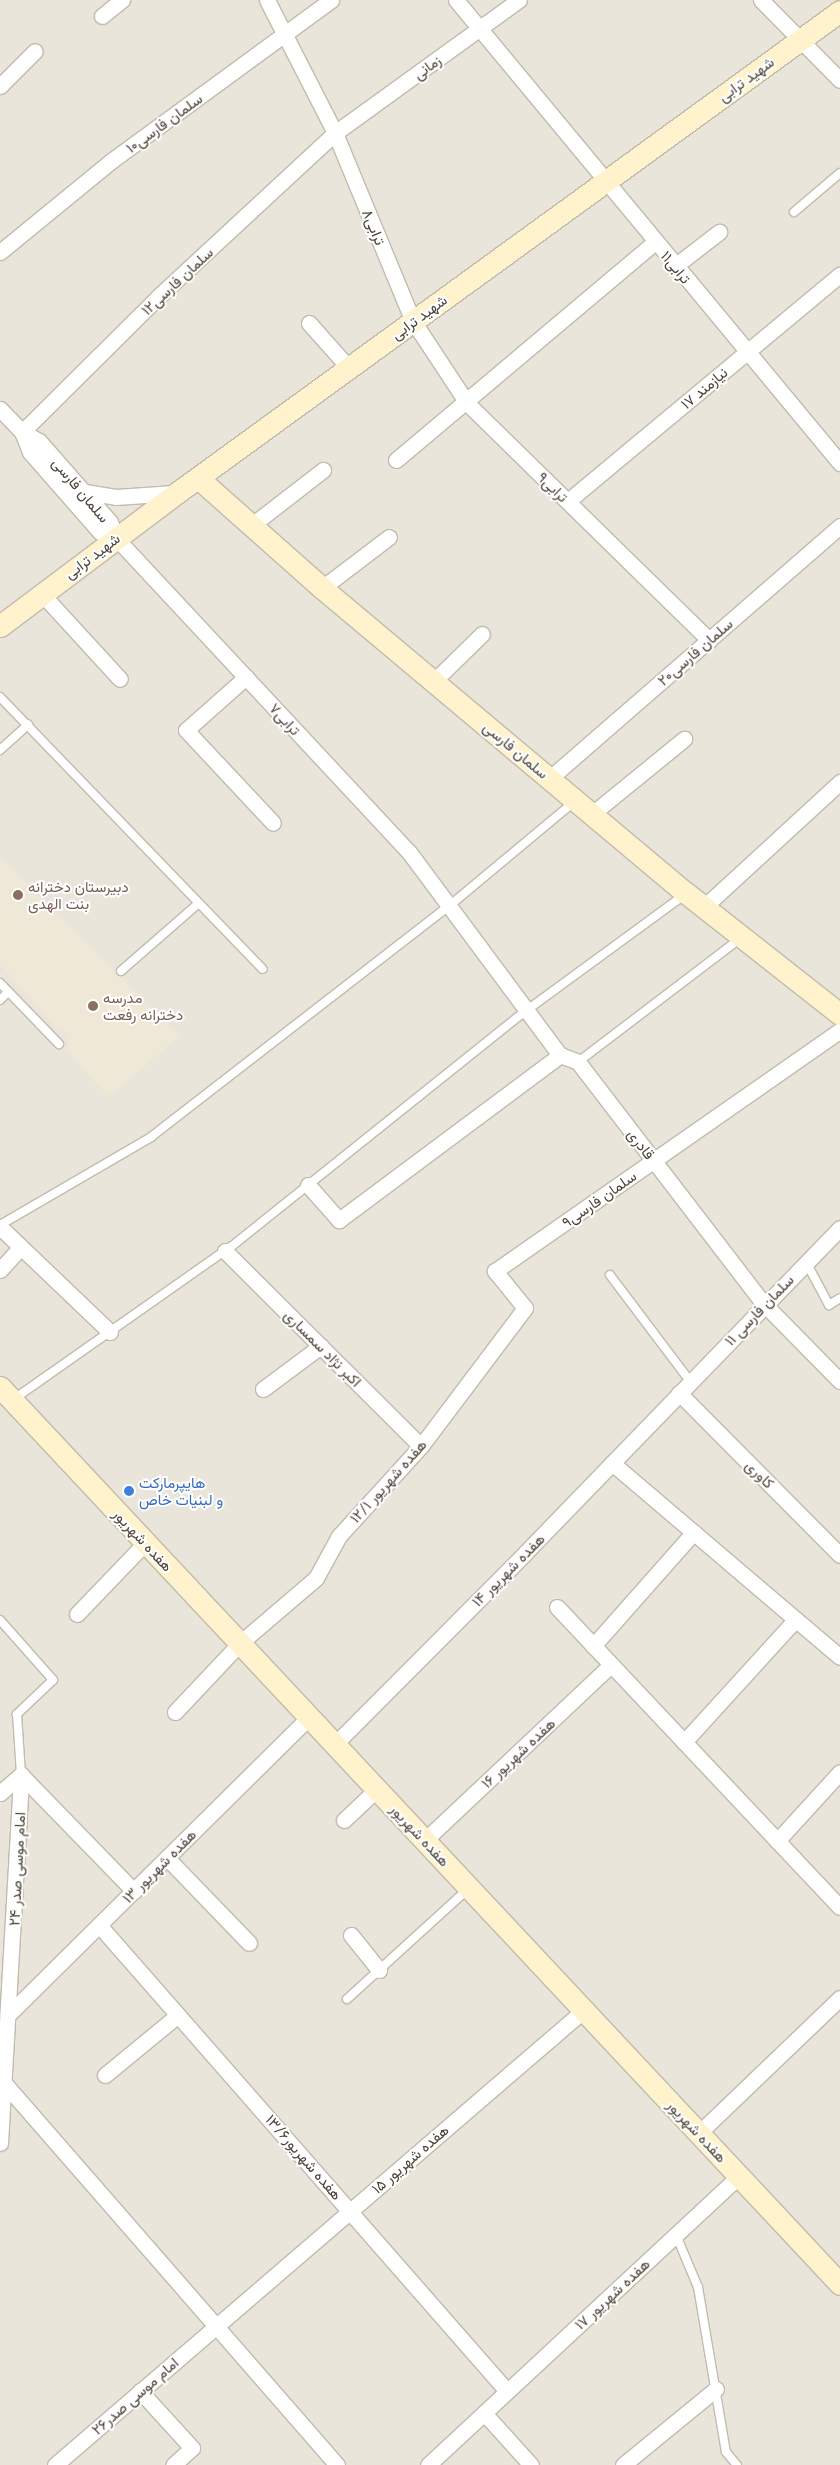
<!DOCTYPE html>
<html>
<head>
<meta charset="utf-8">
<style>
  body { margin:0 }
  #map { position:relative; width:840px; height:2465px; overflow:hidden; background:#f6f3ec; font-family:Lato,Vazirmatn,sans-serif }
  div>[style] { position:absolute }
  .residential>* { inset:0; background:#eae5da; transform-origin:0 0 }
  .education>* { inset:0; background:#efe8d6 }
  .roads { filter:drop-shadow(1px 0 #c2bbae) drop-shadow(-1px 0 #c2bbae) drop-shadow(0 1px #c2bbae) drop-shadow(0 -1px #c2bbae) }
  .lane>* { height:8px; margin:-4px; padding:0 4px; transform-origin:4px; border-radius:4px; background:#fff }
  .street>* { height:15px; margin:-7.5px; padding:0 7.5px; transform-origin:7.5px; border-radius:7.5px; background:#fff }
  .secondary>* { height:21px; margin:-10.5px; padding:0 10.5px; transform-origin:10.5px; border-radius:10.5px; background:#fff3cd }
  .dots>* { width:14px; height:14px; translate:-50% -50%; box-sizing:border-box; border:2px solid #fff; border-radius:50% }
  span { translate:-50% -50%; white-space:nowrap; text-align:center; line-height:1.15; -webkit-text-stroke:4px #fff; paint-order:stroke }
  .street-label { font-size:15px; color:#4b4439 }
  .education-label { font-size:15px; color:#785e54 }
  .left { translate:0 -50%; text-align:left }
  .shop-label { font-size:15px; color:#366cbe }
</style>
</head>
<body>
<div id="map">
  <div class="residential">
    <div style="left:0;top:0;width:840px;height:2465px"></div>
  </div>
  <div class="education">
    <div style="clip-path:polygon(0 857px,179px 1036px,109px 1097px,66px 1050px,69px 1034px,56px 1028px,0 964px)"></div>
  </div>
  <div class="roads">
    <div class="lane">
      <div style="left:794px;top:212px;width:60px;rotate:-40.3deg"></div>
      <div style="left:0;top:697px;width:378px;rotate:46deg"></div>
      <div style="left:0;top:750px;width:38px;rotate:-42deg"></div>
      <div style="left:121px;top:971px;width:103px;rotate:-41.1deg"></div>
      <div style="left:0;top:983px;width:85px;rotate:46deg"></div>
      <div style="left:0;top:1000px;width:11px;rotate:-45deg"></div>
      <div style="left:578px;top:1062px;width:205px;rotate:-37.3deg"></div>
      <div style="left:0;top:1225px;width:175px;rotate:-30.2deg"></div>
      <div style="left:151px;top:1137px;width:377px;rotate:-37.8deg"></div>
      <div style="left:449px;top:906px;width:164px;rotate:-39.8deg"></div>
      <div style="left:806px;top:1262px;width:49px;rotate:61.9deg"></div>
      <div style="left:829px;top:1305px;width:13px;rotate:-32deg"></div>
      <div style="left:610px;top:1275px;width:133px;rotate:53deg"></div>
      <div style="left:14px;top:1399px;width:266px;rotate:-35.1deg"></div>
      <div style="left:232px;top:1246px;width:378px;rotate:-38.7deg"></div>
      <div style="left:527px;top:1010px;width:195px;rotate:-36.2deg"></div>
      <div style="left:0;top:1620px;width:80px;rotate:48.5deg"></div>
      <div style="left:53px;top:1680px;width:50px;rotate:136.6deg"></div>
      <div style="left:17px;top:1714px;width:61px;rotate:86.2deg"></div>
      <div style="left:347px;top:1999px;width:164px;rotate:-42.3deg"></div>
      <div style="left:676px;top:2235px;width:56px;rotate:67.1deg"></div>
      <div style="left:698px;top:2287px;width:167px;rotate:80.4deg"></div>
      <div style="left:726px;top:2452px;width:17px;rotate:50deg"></div>
    </div>
    <div class="street">
      <div style="left:267px;top:0;width:149px;rotate:62.9deg"></div>
      <div style="left:335px;top:133px;width:204px;rotate:67.5deg"></div>
      <div style="left:413px;top:321px;width:98px;rotate:56.6deg"></div>
      <div style="left:467px;top:403px;width:339px;rotate:44.4deg"></div>
      <div style="left:456px;top:0;width:602px;rotate:50.33deg"></div>
      <div style="left:761px;top:0;width:112px;rotate:45.4deg"></div>
      <div style="left:102px;top:16px;width:26px;rotate:-39deg"></div>
      <div style="left:0;top:86px;width:49px;rotate:-45deg"></div>
      <div style="left:0;top:252px;width:144px;rotate:-39.3deg"></div>
      <div style="left:111px;top:161px;width:273px;rotate:-36.2deg"></div>
      <div style="left:675px;top:266px;width:56px;rotate:-37.7deg"></div>
      <div style="left:309px;top:323px;width:60px;rotate:48.4deg"></div>
      <div style="left:0;top:409px;width:32px;rotate:46deg"></div>
      <div style="left:22px;top:432px;width:19px;rotate:28deg"></div>
      <div style="left:39px;top:441px;width:108px;rotate:48.8deg"></div>
      <div style="left:110px;top:522px;width:17px;rotate:69deg"></div>
      <div style="left:116px;top:538px;width:429px;rotate:47deg"></div>
      <div style="left:409px;top:852px;width:253px;rotate:53.4deg"></div>
      <div style="left:560px;top:1055px;width:19px;rotate:21deg"></div>
      <div style="left:578px;top:1062px;width:305px;rotate:52.5deg"></div>
      <div style="left:764px;top:1304px;width:108px;rotate:45.4deg"></div>
      <div style="left:22px;top:432px;width:193px;rotate:-44.8deg"></div>
      <div style="left:159px;top:296px;width:240px;rotate:-42.8deg"></div>
      <div style="left:335px;top:133px;width:227px;rotate:-35.9deg"></div>
      <div style="left:22px;top:432px;width:22px;rotate:68deg"></div>
      <div style="left:30px;top:452px;width:106px;rotate:48.8deg"></div>
      <div style="left:100px;top:532px;width:17px;rotate:21deg"></div>
      <div style="left:396px;top:460px;width:339px;rotate:-40.1deg"></div>
      <div style="left:85px;top:492px;width:31px;rotate:9deg"></div>
      <div style="left:116px;top:497px;width:58px;rotate:-3.9deg"></div>
      <div style="left:568px;top:501px;width:354px;rotate:-39.8deg"></div>
      <div style="left:252px;top:525px;width:90px;rotate:-37.8deg"></div>
      <div style="left:322px;top:588px;width:84px;rotate:-37.3deg"></div>
      <div style="left:42px;top:594px;width:115px;rotate:47.5deg"></div>
      <div style="left:246px;top:677px;width:80px;rotate:138.5deg"></div>
      <div style="left:186px;top:730px;width:127px;rotate:46.9deg"></div>
      <div style="left:434px;top:681px;width:67px;rotate:-44.4deg"></div>
      <div style="left:550px;top:778px;width:384px;rotate:-41deg"></div>
      <div style="left:592px;top:814px;width:119px;rotate:-39.2deg"></div>
      <div style="left:704px;top:907px;width:185px;rotate:-42.6deg"></div>
      <div style="left:308px;top:1185px;width:47px;rotate:48.5deg"></div>
      <div style="left:339px;top:1220px;width:276px;rotate:-36.7deg"></div>
      <div style="left:0;top:1227px;width:152px;rotate:43.7deg"></div>
      <div style="left:225px;top:1251px;width:276px;rotate:44.9deg"></div>
      <div style="left:0;top:1270px;width:31px;rotate:-48deg"></div>
      <div style="left:263px;top:1389px;width:72px;rotate:-36.6deg"></div>
      <div style="left:679px;top:1393px;width:228px;rotate:45.2deg"></div>
      <div style="left:612px;top:1463px;width:299px;rotate:40.4deg"></div>
      <div style="left:557px;top:1607px;width:412px;rotate:46.7deg"></div>
      <div style="left:77px;top:1614px;width:100px;rotate:-46.2deg"></div>
      <div style="left:593px;top:1646px;width:152px;rotate:-48.5deg"></div>
      <div style="left:175px;top:1712px;width:95px;rotate:-46.7deg"></div>
      <div style="left:240px;top:1643px;width:100px;rotate:-40.5deg"></div>
      <div style="left:316px;top:1578px;width:48px;rotate:-61.3deg"></div>
      <div style="left:339px;top:1536px;width:122px;rotate:-47.7deg"></div>
      <div style="left:421px;top:1446px;width:173px;rotate:-53deg"></div>
      <div style="left:525px;top:1308px;width:48px;rotate:-129deg"></div>
      <div style="left:495px;top:1271px;width:421px;rotate:-34.9deg"></div>
      <div style="left:684px;top:1742px;width:166px;rotate:-47.7deg"></div>
      <div style="left:335px;top:1744px;width:271px;rotate:-45.1deg"></div>
      <div style="left:526px;top:1552px;width:451px;rotate:-45.9deg"></div>
      <div style="left:21px;top:1775px;width:162px;rotate:45.8deg"></div>
      <div style="left:0;top:1793px;width:28px;rotate:-41deg"></div>
      <div style="left:344px;top:1820px;width:45px;rotate:-43.2deg"></div>
      <div style="left:425px;top:1840px;width:255px;rotate:-43.3deg"></div>
      <div style="left:777px;top:1841px;width:93px;rotate:-47.6deg"></div>
      <div style="left:167px;top:1858px;width:118px;rotate:46deg"></div>
      <div style="left:99px;top:1925px;width:619px;rotate:48.8deg"></div>
      <div style="left:351px;top:1935px;width:45px;rotate:51.3deg"></div>
      <div style="left:9px;top:2014px;width:422px;rotate:-44.7deg"></div>
      <div style="left:105px;top:2075px;width:94px;rotate:-39.4deg"></div>
      <div style="left:4px;top:2083px;width:507px;rotate:48.92deg"></div>
      <div style="left:699px;top:2133px;width:195px;rotate:-43.8deg"></div>
      <div style="left:0;top:2143px;width:369px;rotate:-86.7deg"></div>
      <div style="left:140px;top:2391px;width:77px;rotate:47.6deg"></div>
      <div style="left:192px;top:2448px;width:25px;rotate:138deg"></div>
      <div style="left:484px;top:2413px;width:70px;rotate:47.9deg"></div>
      <div style="left:55px;top:2465px;width:698px;rotate:-40.7deg"></div>
      <div style="left:428px;top:2465px;width:425px;rotate:-42.9deg"></div>
      <div style="left:623px;top:2465px;width:120px;rotate:-39.3deg"></div>
    </div>
    <div class="secondary">
      <div style="left:198px;top:478px;width:166px;rotate:41.6deg"></div>
      <div style="left:322px;top:588px;width:475px;rotate:40deg"></div>
      <div style="left:686px;top:893px;width:196px;rotate:38.2deg"></div>
      <div style="left:0;top:626px;width:223px;rotate:-37deg"></div>
      <div style="left:178px;top:492px;width:818px;rotate:-36deg"></div>
      <div style="left:0;top:1387px;width:1229px;rotate:46.88deg"></div>
    </div>
  </div>
  <div class="dots">
    <div style="left:18px;top:895px;background:#8d6e63"></div>
    <div style="left:93px;top:1006px;background:#8d6e63"></div>
    <div style="left:129px;top:1491px;background:#3f7fe0"></div>
  </div>
  <div class="street-label">
    <span style="left:427px;top:67px;rotate:-36deg">زمانی</span>
    <span style="left:746px;top:79px;rotate:-36deg">شهید ترابی</span>
    <span style="left:164px;top:123px;rotate:-36deg">سلمان فارسی۱۰</span>
    <span style="left:374px;top:227px;rotate:67deg">ترابی۸</span>
    <span style="left:676px;top:267px;rotate:50deg">ترابی۱۱</span>
    <span style="left:177px;top:281px;rotate:-43deg">سلمان فارسی۱۲</span>
    <span style="left:419px;top:317px;rotate:-36deg">شهید ترابی</span>
    <span style="left:704px;top:388px;rotate:-40deg">نیازمند ۱۷</span>
    <span style="left:553px;top:487px;rotate:44deg">ترابی۹</span>
    <span style="left:81px;top:490px;rotate:50deg">سلمان فارسی</span>
    <span style="left:92px;top:556px;rotate:-37deg">شهید ترابی</span>
    <span style="left:695px;top:652px;rotate:-41deg">سلمان فارسی۲۰</span>
    <span style="left:285px;top:719px;rotate:47deg">ترابی۷</span>
    <span style="left:516px;top:750px;rotate:40deg">سلمان فارسی</span>
    <span style="left:641px;top:1144px;rotate:52deg">قادری</span>
    <span style="left:599px;top:1199px;rotate:-35deg">سلمان فارسی۹</span>
    <span style="left:759px;top:1310px;rotate:-46deg">سلمان فارسی ۱۱</span>
    <span style="left:323px;top:1348px;rotate:45deg">اکبر نژاد سمساری</span>
    <span style="left:760px;top:1474px;rotate:45deg">کاوری</span>
    <span style="left:388px;top:1481px;rotate:-48deg">هفده شهریور ۱۲/۱</span>
    <span style="left:143px;top:1540px;rotate:47deg">هفده شهریور</span>
    <span style="left:508px;top:1570px;rotate:-45deg">هفده شهریور ۱۴</span>
    <span style="left:518px;top:1753px;rotate:-43deg">هفده شهریور ۱۶</span>
    <span style="left:420px;top:1835px;rotate:47deg">هفده شهریور</span>
    <span style="left:159px;top:1866px;rotate:-45deg">هفده شهریور ۱۳</span>
    <span style="left:17px;top:1869px;rotate:-87deg">امام موسی صدر ۲۴</span>
    <span style="left:697px;top:2131px;rotate:47deg">هفده شهریور</span>
    <span style="left:304px;top:2157px;rotate:49deg">هفده شهریور۱۳/۶</span>
    <span style="left:410px;top:2159px;rotate:-41deg">هفده شهریور ۱۵</span>
    <span style="left:612px;top:2294px;rotate:-43deg">هفده شهریور ۱۷</span>
    <span style="left:135px;top:2396px;rotate:-41deg">امام موسی صدر۲۶</span>
  </div>
  <div class="education-label">
    <span class="left" style="left:28px;top:895px">دبیرستان دخترانه<br>بنت الهدی</span>
    <span class="left" style="left:103px;top:1006px">مدرسه<br>دخترانه رفعت</span>
  </div>
  <div class="shop-label">
    <span class="left" style="left:139px;top:1491px">هایپرمارکت<br>و لبنیات خاص</span>
  </div>
</div>
</body>
</html>
